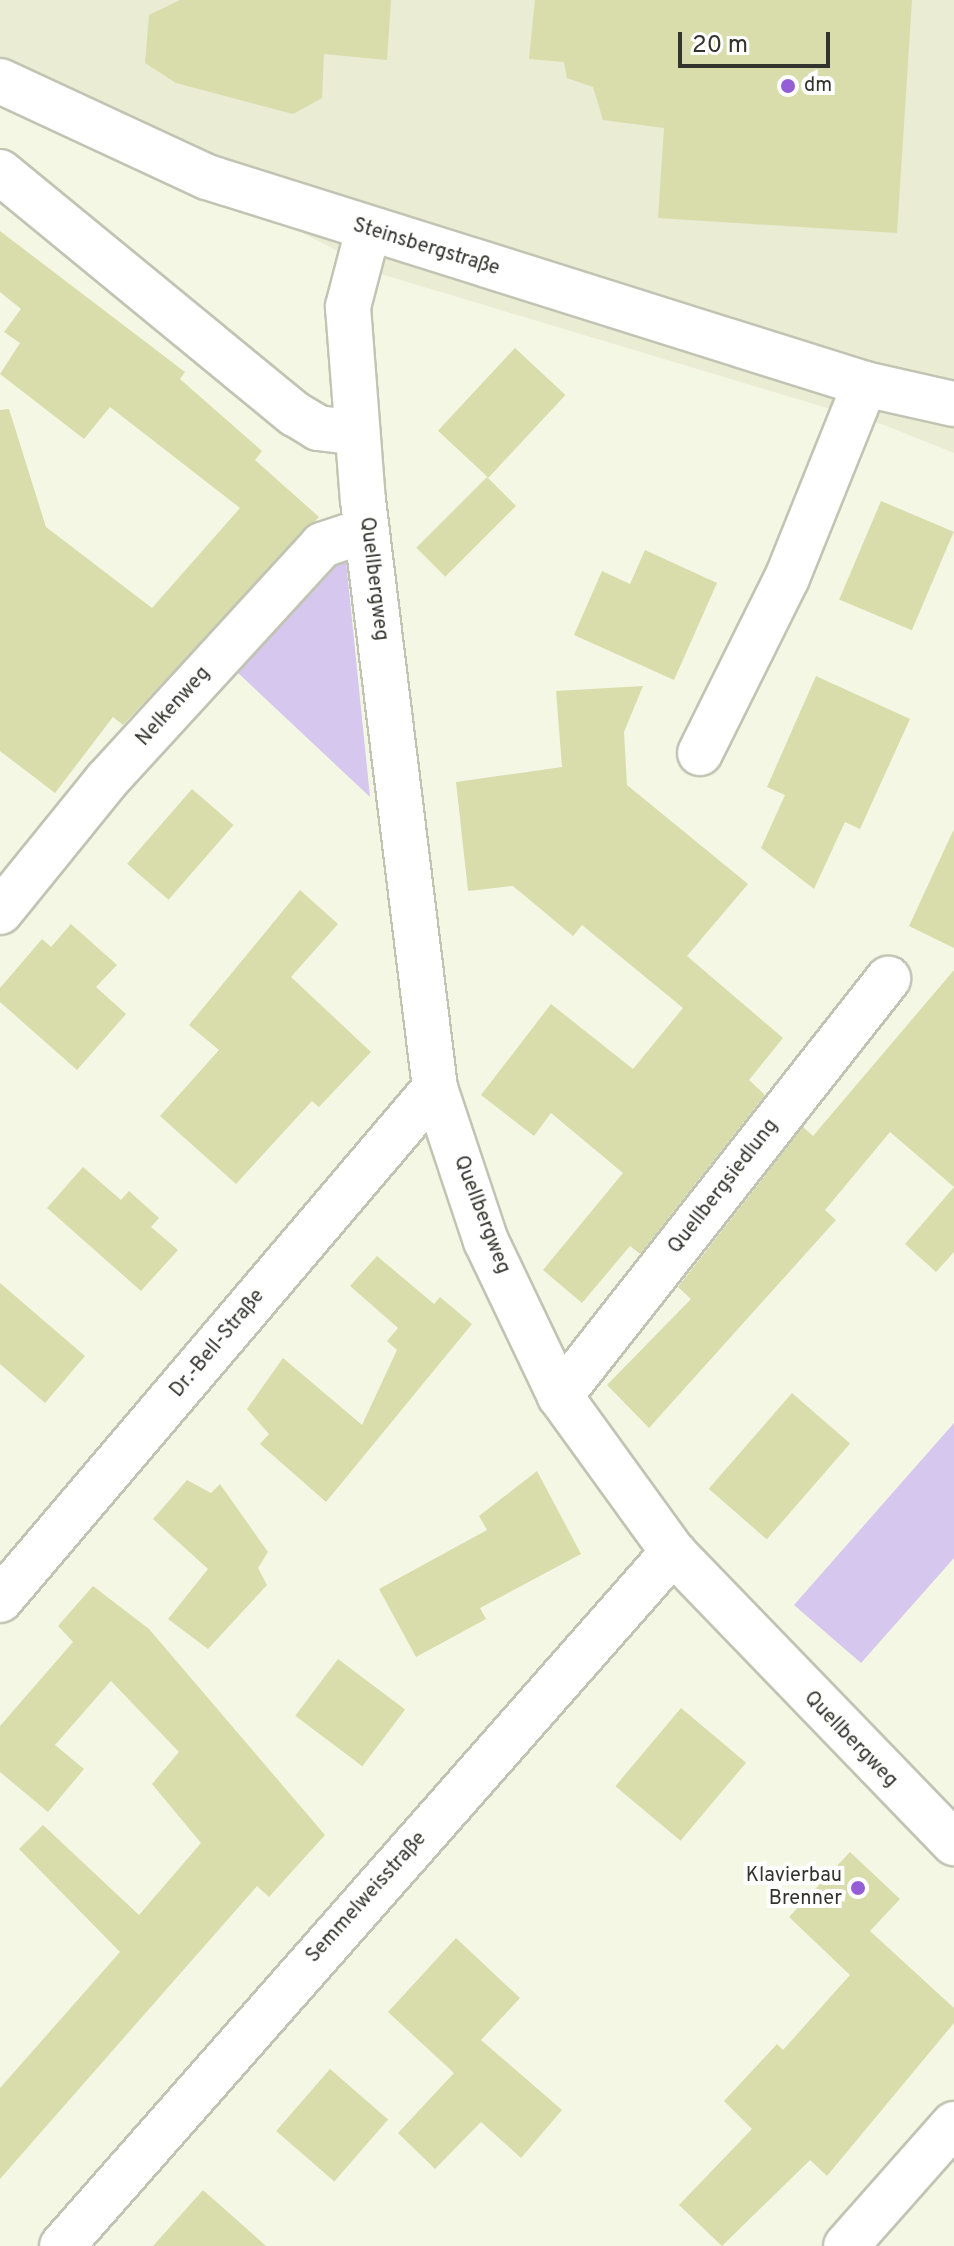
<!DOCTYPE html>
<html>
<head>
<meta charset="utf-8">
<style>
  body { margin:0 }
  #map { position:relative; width:954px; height:2246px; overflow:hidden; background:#f5f7e5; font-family:Overpass,sans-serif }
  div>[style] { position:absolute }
  .built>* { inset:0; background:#eaecd3 }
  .green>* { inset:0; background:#d5c7ed }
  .building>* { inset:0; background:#d9ddac; transform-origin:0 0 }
  .roads { filter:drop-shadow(2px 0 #c2c4b3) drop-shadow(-2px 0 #c2c4b3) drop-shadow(0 2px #c2c4b3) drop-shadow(0 -2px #c2c4b3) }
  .minor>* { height:44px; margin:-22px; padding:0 22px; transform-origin:22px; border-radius:22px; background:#fff }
  .dots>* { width:22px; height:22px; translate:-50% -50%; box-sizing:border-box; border:4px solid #fff; border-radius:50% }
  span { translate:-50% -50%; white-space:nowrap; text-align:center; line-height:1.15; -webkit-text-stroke:8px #fff; paint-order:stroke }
  .poi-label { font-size:20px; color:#34342e }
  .left { translate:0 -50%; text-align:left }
  .right { translate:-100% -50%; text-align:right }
  .street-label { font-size:20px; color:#34342e }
  .scale { position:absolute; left:678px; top:32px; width:152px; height:36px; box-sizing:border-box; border:4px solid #34342e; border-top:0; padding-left:10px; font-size:24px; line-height:28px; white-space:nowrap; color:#34342e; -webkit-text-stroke:6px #fff; paint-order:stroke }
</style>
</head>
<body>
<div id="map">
  <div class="built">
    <div style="clip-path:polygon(0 0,954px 0,954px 453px,884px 425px,384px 275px,0 76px)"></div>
  </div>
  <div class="green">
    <div style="clip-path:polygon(344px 541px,370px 797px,237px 672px)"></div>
    <div style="clip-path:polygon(954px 1423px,954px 1558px,861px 1663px,794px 1605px)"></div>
  </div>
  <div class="building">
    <div style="clip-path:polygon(180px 0,391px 0,387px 60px,324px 54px,322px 98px,293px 114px,176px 83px,145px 63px,149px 15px)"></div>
    <div style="clip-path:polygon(535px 0,912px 0,897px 233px,658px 218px,664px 128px,603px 120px,593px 87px,567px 78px,564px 62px,529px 59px)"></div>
    <div style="clip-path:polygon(0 231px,185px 372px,180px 379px,262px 451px,255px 460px,319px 517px,123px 725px,113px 717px,55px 793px,0 751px,0 410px,9px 409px,46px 527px,152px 608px,240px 508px,110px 407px,84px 439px,0 374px,20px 343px,4px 332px,21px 309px,0 292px)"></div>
    <div style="left:515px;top:348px;width:69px;height:113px;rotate:43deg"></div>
    <div style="left:487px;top:477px;width:41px;height:100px;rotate:45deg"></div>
    <div style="left:881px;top:501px;width:79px;height:107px;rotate:23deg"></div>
    <div style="clip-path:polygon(645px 550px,717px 583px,674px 680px,574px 635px,602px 571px,630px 584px)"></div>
    <div style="clip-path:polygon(816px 676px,910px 719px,860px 829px,845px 822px,814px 889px,761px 848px,785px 795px,767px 787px)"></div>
    <div style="clip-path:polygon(643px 686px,624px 732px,627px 785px,748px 884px,687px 956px,783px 1038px,749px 1080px,765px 1095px,640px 1254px,630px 1246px,582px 1303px,543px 1270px,623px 1173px,551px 1113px,534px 1136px,481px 1095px,551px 1004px,633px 1069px,683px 1008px,582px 925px,573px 936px,513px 886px,468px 891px,456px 782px,562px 767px,556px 691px)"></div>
    <div style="left:192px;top:789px;width:55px;height:99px;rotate:41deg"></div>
    <div style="clip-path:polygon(954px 829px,954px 948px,909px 926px)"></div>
    <div style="clip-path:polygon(300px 890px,338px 924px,291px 977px,371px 1052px,319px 1107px,312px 1101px,236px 1184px,160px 1116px,219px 1050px,189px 1025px)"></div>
    <div style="clip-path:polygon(71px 924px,117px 965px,96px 987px,126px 1014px,77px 1070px,0 1002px,0 988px,42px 939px,51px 947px)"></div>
    <div style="clip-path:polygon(954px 970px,954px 1187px,890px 1132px,825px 1210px,836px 1220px,649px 1428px,607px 1385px,691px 1299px,678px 1287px,803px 1127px,813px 1136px)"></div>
    <div style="clip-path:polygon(83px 1167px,121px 1200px,129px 1191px,159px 1218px,151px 1227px,178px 1250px,141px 1291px,47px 1208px)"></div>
    <div style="clip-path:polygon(954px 1187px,954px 1252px,936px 1272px,905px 1244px)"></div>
    <div style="clip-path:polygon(377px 1256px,434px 1304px,440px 1297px,472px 1324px,326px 1502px,260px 1444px,269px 1434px,247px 1409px,283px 1358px,362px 1425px,397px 1350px,387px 1341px,398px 1328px,350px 1286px)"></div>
    <div style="clip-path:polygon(0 1283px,85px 1356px,45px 1403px,0 1364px)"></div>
    <div style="left:792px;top:1393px;width:77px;height:127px;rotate:41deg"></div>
    <div style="clip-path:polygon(537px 1471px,581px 1554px,480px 1608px,486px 1619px,416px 1657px,379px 1589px,487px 1530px,479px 1516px)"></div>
    <div style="clip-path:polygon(187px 1480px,211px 1493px,220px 1484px,268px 1552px,258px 1568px,267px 1585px,208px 1649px,168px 1619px,208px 1569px,153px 1519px)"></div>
    <div style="clip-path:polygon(93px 1586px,149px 1629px,325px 1835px,269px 1897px,257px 1886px,0 2179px,0 2088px,120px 1952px,19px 1849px,43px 1825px,139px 1915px,201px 1843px,152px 1784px,179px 1752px,111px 1681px,55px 1745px,84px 1769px,48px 1812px,0 1772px,0 1726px,73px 1642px,58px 1626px)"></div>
    <div style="left:338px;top:1659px;width:84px;height:71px;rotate:37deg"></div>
    <div style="left:681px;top:1708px;width:85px;height:102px;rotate:40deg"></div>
    <div style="clip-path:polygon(850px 1852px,900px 1899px,870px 1931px,954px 2008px,954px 2023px,827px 2176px,810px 2160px,722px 2246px,679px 2205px,752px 2129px,724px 2101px,777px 2044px,783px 2050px,850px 1975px,789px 1917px)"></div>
    <div style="clip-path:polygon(456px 1938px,520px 1998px,481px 2040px,562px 2110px,521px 2158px,481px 2122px,435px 2169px,398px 2133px,454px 2073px,388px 2012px)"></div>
    <div style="left:330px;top:2069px;width:77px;height:82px;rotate:41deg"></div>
    <div style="clip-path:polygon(203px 2190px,266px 2246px,153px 2246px)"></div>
  </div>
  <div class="roads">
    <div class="minor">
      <div style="left:0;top:81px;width:228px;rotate:24.9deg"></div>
      <div style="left:207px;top:177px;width:690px;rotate:17.46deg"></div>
      <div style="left:865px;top:384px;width:91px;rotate:12.7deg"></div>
      <div style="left:0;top:172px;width:382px;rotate:39.4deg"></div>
      <div style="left:295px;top:414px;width:27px;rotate:31deg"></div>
      <div style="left:318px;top:428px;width:39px;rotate:7deg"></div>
      <div style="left:368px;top:230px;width:80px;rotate:104.6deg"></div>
      <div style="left:348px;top:307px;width:194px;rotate:85.6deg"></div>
      <div style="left:363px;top:500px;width:592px;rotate:83.02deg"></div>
      <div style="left:435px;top:1088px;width:161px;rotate:71.6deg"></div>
      <div style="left:486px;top:1241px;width:172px;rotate:64.5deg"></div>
      <div style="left:560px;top:1396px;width:193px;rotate:54.1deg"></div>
      <div style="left:673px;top:1552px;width:405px;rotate:46deg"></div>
      <div style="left:700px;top:753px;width:195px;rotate:-63.6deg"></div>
      <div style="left:787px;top:578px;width:209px;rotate:-68.1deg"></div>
      <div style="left:0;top:912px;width:169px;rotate:-51deg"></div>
      <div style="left:106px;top:781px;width:320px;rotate:-47.5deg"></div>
      <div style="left:322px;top:545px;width:47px;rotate:-18.4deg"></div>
      <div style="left:560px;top:1396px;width:531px;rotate:-51.81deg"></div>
      <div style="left:0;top:1600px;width:672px;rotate:-49.65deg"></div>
      <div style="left:62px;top:2246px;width:925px;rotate:-48.64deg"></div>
      <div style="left:846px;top:2246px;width:163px;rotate:-48.5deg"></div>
    </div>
  </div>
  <div class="dots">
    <div style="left:788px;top:86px;background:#955ed7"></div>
    <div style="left:858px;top:1888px;background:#955ed7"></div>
  </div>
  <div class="poi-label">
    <span class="left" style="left:804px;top:86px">dm</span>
    <span class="right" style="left:842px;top:1888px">Klavierbau<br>Brenner</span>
  </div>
  <div class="street-label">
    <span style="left:426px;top:248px;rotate:17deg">Steinsbergstraße</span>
    <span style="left:373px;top:579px;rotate:83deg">Quellbergweg</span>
    <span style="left:174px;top:707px;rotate:-48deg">Nelkenweg</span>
    <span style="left:724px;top:1187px;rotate:-52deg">Quellbergsiedlung</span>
    <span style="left:481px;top:1215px;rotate:69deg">Quellbergweg</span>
    <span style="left:218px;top:1344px;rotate:-50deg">Dr.-Bell-Straße</span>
    <span style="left:850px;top:1740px;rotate:46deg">Quellbergweg</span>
    <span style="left:367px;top:1898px;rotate:-48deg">Semmelweisstraße</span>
  </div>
  <div class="scale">20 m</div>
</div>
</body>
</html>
